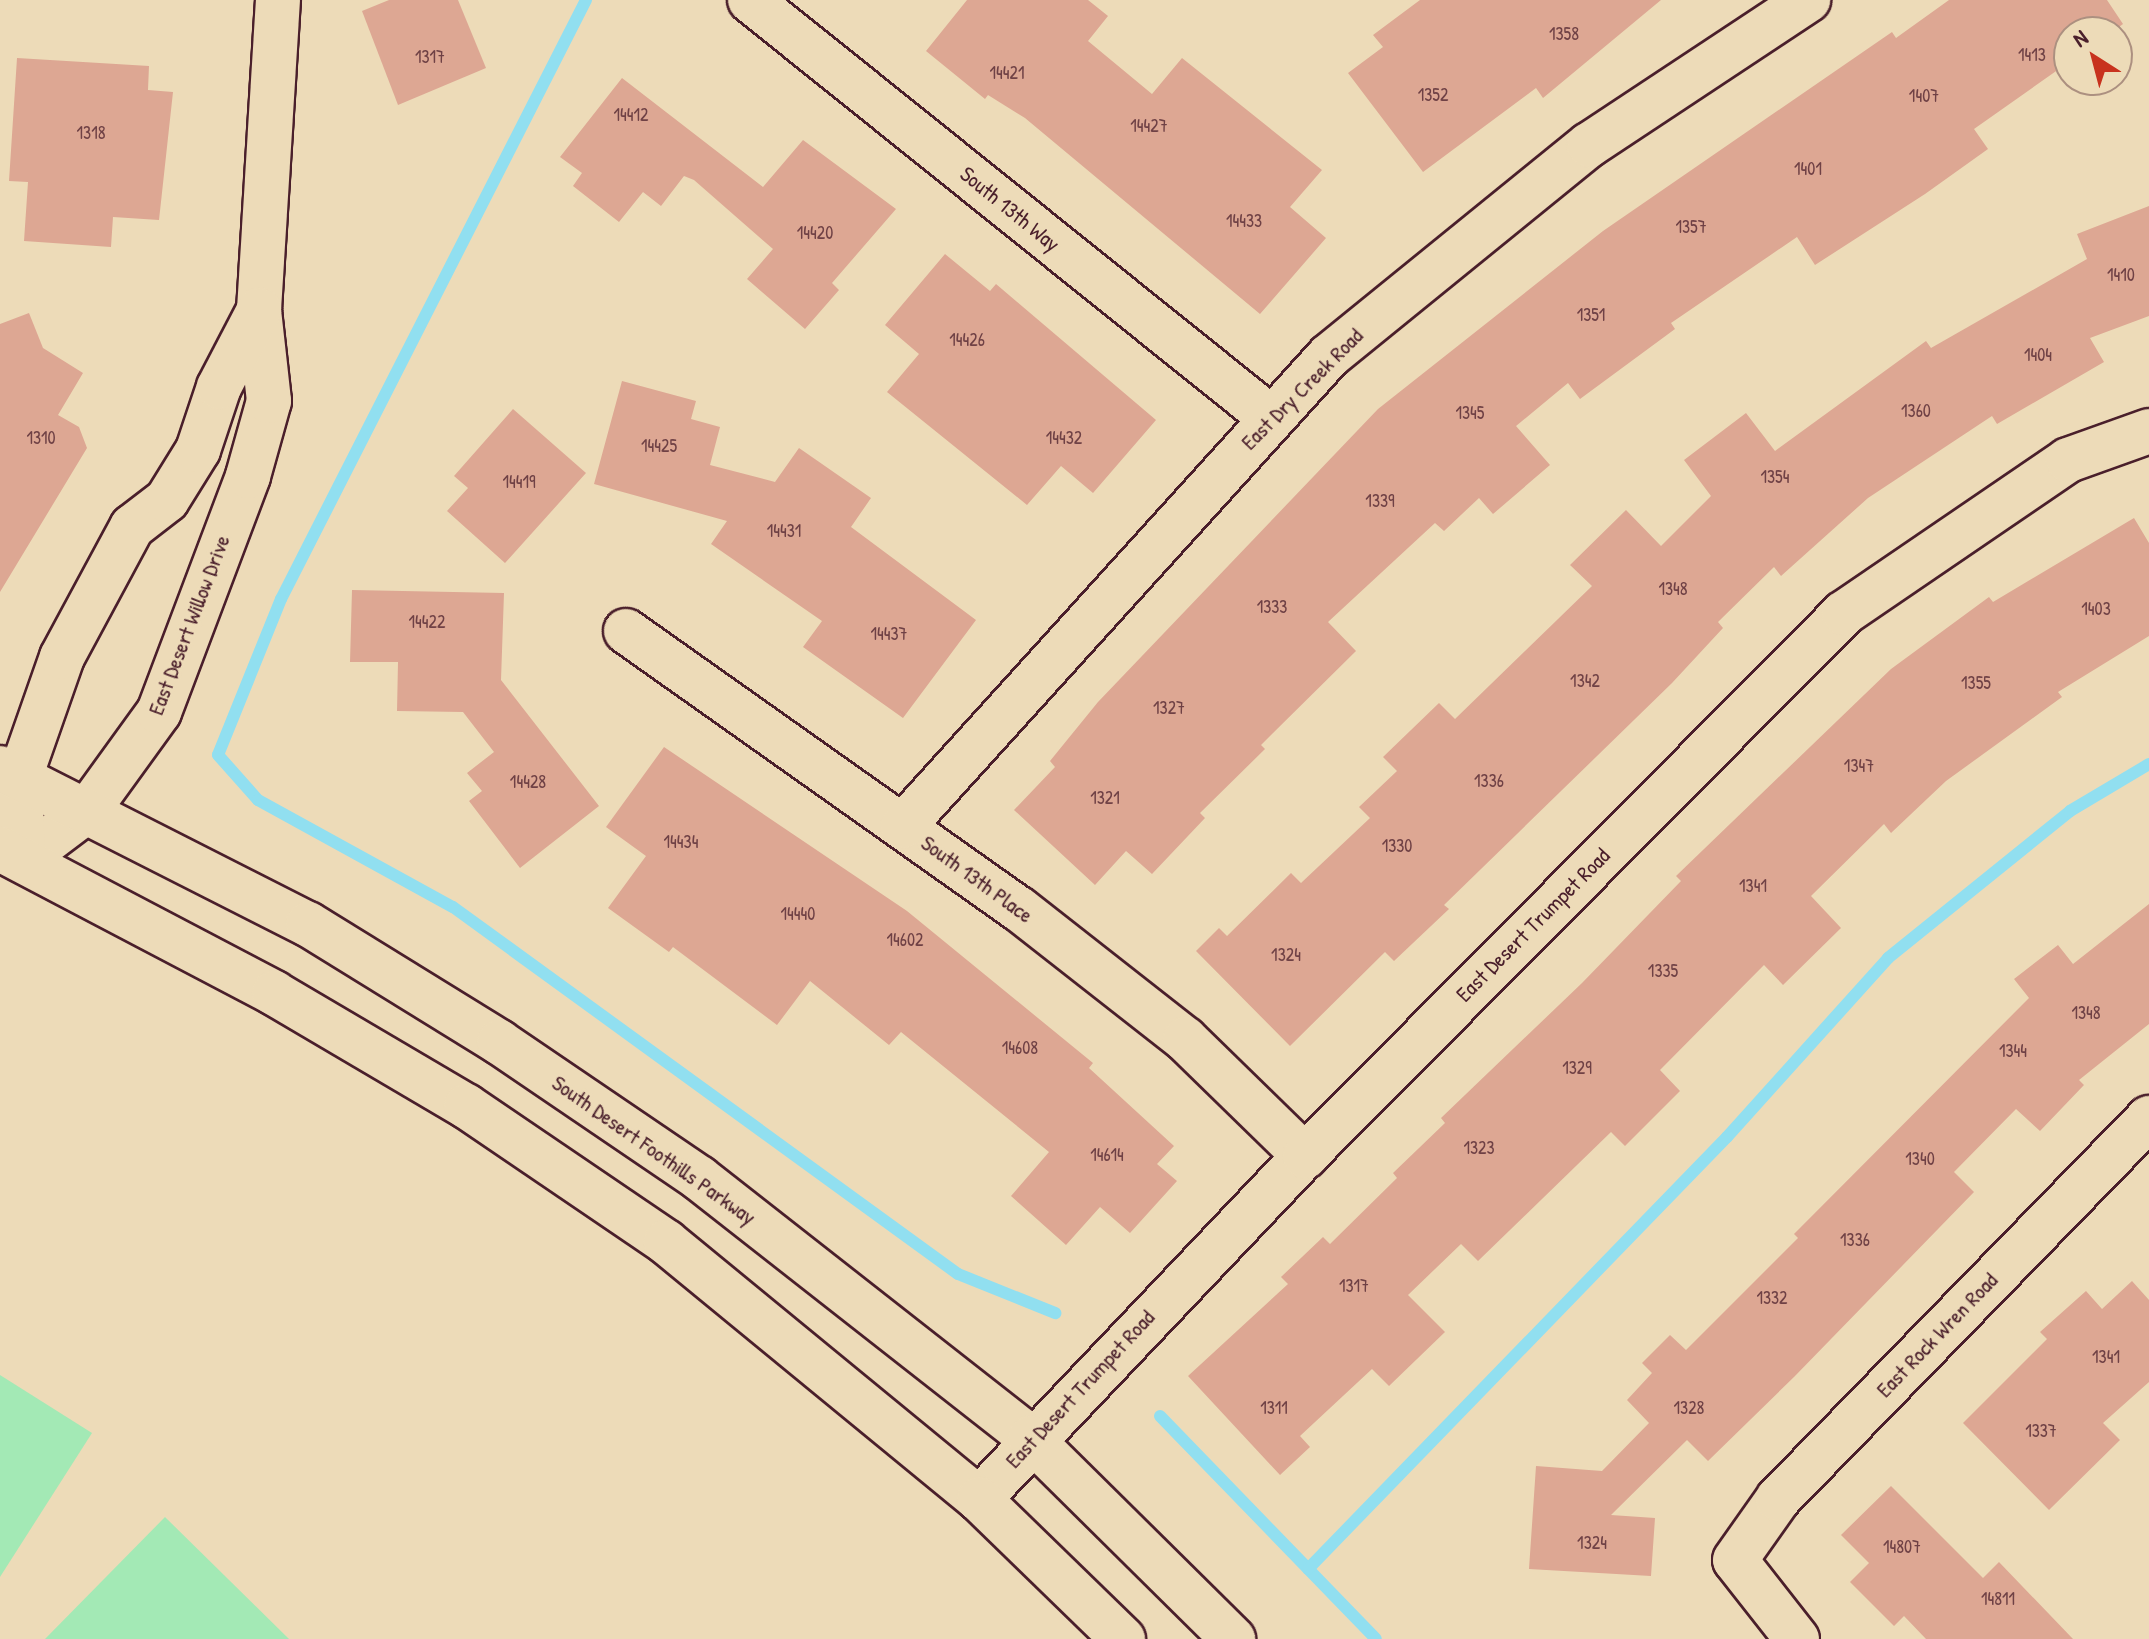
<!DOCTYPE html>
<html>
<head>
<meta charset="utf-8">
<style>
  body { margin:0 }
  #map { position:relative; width:2149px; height:1639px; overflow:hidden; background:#eddbb8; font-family:"Patrick Hand",sans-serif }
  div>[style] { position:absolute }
  .green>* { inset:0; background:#a3e9b5 }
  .stream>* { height:12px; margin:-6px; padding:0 6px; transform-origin:6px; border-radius:6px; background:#91dff0 }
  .building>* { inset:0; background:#dda793 }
  .roads { filter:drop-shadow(2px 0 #4a1f2b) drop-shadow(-2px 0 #4a1f2b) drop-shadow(0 2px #4a1f2b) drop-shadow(0 -2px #4a1f2b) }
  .minor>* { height:44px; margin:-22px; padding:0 22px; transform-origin:22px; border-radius:22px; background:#eddbb8 }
  .tertiary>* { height:44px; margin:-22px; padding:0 22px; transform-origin:22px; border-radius:22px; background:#eddbb8 }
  span { translate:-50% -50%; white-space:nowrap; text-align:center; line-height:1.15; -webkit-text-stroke:6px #eddbb8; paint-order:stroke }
  .number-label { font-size:18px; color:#6f4145 }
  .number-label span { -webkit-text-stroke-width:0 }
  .street-label { font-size:22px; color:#4a1f2b }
  .north { position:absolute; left:2053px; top:16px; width:80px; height:80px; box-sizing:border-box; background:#eddbb8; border:2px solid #ac9080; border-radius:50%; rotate:324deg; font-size:22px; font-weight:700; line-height:32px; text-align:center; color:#4a1f2b }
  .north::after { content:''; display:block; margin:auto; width:28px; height:36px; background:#c8321e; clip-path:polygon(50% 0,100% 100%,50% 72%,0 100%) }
</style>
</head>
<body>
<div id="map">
  <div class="green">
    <div style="clip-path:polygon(0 1375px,92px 1433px,0 1577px)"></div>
    <div style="clip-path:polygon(165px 1517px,289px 1639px,45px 1639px)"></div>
  </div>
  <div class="stream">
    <div style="left:586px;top:0;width:672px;rotate:116.98deg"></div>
    <div style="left:281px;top:599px;width:168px;rotate:112deg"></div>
    <div style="left:218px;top:755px;width:60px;rotate:48.4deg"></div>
    <div style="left:258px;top:800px;width:222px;rotate:28.8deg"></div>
    <div style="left:453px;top:907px;width:624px;rotate:36.01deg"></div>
    <div style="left:958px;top:1274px;width:105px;rotate:21.9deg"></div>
    <div style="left:1160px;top:1416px;width:310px;rotate:45.9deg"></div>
    <div style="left:1308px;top:1569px;width:602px;rotate:-45.88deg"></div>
    <div style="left:1727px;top:1137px;width:241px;rotate:-48deg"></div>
    <div style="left:1888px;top:958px;width:234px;rotate:-38.9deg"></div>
    <div style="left:2070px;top:811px;width:92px;rotate:-30.7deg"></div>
  </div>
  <div class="building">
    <div style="clip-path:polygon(389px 0,458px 0,486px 68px,398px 105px,362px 11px)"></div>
    <div style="clip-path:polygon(967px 0,1088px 0,1108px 16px,1088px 41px,1152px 94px,1182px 58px,1322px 170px,1290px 207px,1326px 238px,1260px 314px,1025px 118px,988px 95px,985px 99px,926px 51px)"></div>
    <div style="clip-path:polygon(1420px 0,1661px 0,1543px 98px,1536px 88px,1423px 172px,1348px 73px,1383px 47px,1373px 35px)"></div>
    <div style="clip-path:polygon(1949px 0,2107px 0,2123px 24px,2112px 32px,2069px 32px,2069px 62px,1974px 129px,1988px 149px,1925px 194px,1815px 265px,1797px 237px,1671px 323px,1675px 329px,1580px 399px,1568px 383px,1516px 426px,1550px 465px,1493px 514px,1479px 498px,1444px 531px,1435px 523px,1328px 622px,1356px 651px,1261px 745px,1265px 749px,1200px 813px,1205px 818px,1152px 874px,1126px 851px,1095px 885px,1014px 810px,1055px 767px,1050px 761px,1098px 702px,1378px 409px,1603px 231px,1892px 32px,1896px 38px)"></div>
    <div style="clip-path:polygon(17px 58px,149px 66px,148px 90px,173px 92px,159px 220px,113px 217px,111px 247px,24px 241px,28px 182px,9px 181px)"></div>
    <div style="clip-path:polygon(622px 78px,763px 187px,803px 140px,896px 209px,832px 283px,839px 290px,805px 329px,747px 279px,773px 249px,694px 180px,684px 176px,661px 206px,643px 192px,619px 222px,573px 186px,582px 173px,560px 157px)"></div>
    <div style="clip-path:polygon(2149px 206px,2149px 316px,2090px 338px,2104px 362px,1997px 424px,1992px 416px,1868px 498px,1781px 576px,1774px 567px,1718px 622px,1723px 628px,1672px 683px,1444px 905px,1449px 909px,1394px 961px,1385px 952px,1290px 1046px,1196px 951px,1219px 928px,1227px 936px,1291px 873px,1301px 883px,1370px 818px,1359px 807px,1397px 771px,1383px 757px,1439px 703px,1455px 719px,1592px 586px,1570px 565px,1626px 510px,1661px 546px,1711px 496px,1684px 460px,1746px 413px,1775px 451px,1926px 341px,1931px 348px,2087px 259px,2077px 234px)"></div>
    <div style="clip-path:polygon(945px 254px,990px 291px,996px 284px,1156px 420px,1093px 493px,1061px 466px,1027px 505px,887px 392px,919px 354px,885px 325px)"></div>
    <div style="clip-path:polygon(29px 313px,43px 348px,83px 373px,58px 415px,79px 427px,87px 448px,0 592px,0 324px)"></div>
    <div style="clip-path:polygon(622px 381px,696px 401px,691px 419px,720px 427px,710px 465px,775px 482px,799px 448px,871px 498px,851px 527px,976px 620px,903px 718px,803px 647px,822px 621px,711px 544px,727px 521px,594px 484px)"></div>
    <div style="clip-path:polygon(513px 409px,586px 473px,505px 563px,447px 511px,468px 488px,454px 476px)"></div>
    <div style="clip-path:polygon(2134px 518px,2149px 543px,2149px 636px,2058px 692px,2062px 697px,1946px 781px,1891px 833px,1884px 824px,1811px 896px,1841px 928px,1783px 985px,1764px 965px,1660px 1070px,1680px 1091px,1625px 1146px,1611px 1132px,1478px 1261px,1461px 1244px,1408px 1295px,1445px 1332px,1389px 1386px,1372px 1369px,1300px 1436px,1310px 1447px,1280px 1475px,1188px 1376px,1288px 1284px,1281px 1277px,1323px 1237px,1330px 1244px,1397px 1178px,1393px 1173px,1445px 1123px,1441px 1118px,1582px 983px,1681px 881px,1676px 876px,1891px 669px,1989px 597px,1993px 602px)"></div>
    <div style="clip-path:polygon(352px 590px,504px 593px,501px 680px,599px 806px,520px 868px,469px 801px,482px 791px,467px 773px,494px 752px,463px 712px,397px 711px,398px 662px,350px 662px)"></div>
    <div style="clip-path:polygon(664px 747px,907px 911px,1093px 1063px,1089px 1068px,1174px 1146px,1157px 1164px,1177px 1181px,1130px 1233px,1100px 1207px,1066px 1245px,1011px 1196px,1049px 1152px,901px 1032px,889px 1045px,810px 981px,777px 1025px,673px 947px,669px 952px,608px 908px,646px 856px,606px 827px)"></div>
    <div style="clip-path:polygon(2149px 904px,2149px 1024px,2079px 1080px,2084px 1085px,2040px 1131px,2016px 1109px,1954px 1172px,1974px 1192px,1795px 1376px,1708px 1461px,1687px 1440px,1611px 1515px,1655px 1518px,1651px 1576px,1529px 1569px,1536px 1466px,1602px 1471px,1649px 1423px,1627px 1400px,1652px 1373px,1642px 1363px,1670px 1335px,1686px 1350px,1798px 1238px,1794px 1234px,2029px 998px,2014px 979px,2058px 945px,2073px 964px)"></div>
    <div style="clip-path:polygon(2132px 1281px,2149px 1300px,2149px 1382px,2103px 1423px,2120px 1440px,2049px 1510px,1963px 1423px,2047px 1339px,2040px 1332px,2086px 1291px,2102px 1309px)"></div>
    <div style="clip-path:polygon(1891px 1486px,1983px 1578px,1999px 1562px,2073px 1639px,1926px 1639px,1904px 1616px,1894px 1626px,1850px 1582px,1869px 1563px,1841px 1535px)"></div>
  </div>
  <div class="roads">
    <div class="minor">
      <div style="left:750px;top:0;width:668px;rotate:38.74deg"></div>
      <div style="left:626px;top:631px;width:481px;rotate:35.3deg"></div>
      <div style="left:1019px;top:909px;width:211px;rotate:38.1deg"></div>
      <div style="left:1185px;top:1039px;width:168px;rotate:44.3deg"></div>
      <div style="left:903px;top:826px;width:634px;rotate:-47.81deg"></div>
      <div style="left:1329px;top:356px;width:335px;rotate:-39.1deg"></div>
      <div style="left:1589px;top:145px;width:263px;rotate:-33.5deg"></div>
      <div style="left:23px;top:859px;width:81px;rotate:-37deg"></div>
      <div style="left:88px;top:810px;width:121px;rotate:-54.1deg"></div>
      <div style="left:159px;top:712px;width:252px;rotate:-69.3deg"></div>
      <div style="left:248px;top:476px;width:78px;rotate:-74.4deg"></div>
      <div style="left:269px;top:401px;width:92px;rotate:-96.3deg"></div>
      <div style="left:259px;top:310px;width:311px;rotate:-86.5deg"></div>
      <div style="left:23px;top:859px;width:82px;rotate:-92.1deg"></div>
      <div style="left:20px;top:777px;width:127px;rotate:-70.7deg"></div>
      <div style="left:62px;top:657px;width:148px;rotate:-61.7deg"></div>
      <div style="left:132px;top:527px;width:44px;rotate:-37.6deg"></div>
      <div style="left:167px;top:500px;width:59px;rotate:-58.2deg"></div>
      <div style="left:198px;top:450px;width:66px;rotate:-71.6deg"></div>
      <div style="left:219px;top:387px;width:87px;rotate:-62.5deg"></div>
      <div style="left:979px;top:1499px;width:473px;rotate:-46.5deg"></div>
      <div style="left:1305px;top:1156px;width:765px;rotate:-45.21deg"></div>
      <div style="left:1844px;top:613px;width:271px;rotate:-34.3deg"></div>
      <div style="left:2068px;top:460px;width:86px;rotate:-19.7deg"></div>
      <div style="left:1797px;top:1639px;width:100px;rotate:-128.1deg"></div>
      <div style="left:1735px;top:1560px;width:75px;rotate:-54.8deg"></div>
      <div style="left:1778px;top:1499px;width:532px;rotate:-45.76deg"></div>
    </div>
    <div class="tertiary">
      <div style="left:0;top:768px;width:345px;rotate:26.9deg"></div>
      <div style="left:308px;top:924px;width:225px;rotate:31.7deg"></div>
      <div style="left:499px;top:1042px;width:242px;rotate:34.2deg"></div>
      <div style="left:699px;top:1178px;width:421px;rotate:38.1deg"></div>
      <div style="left:1030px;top:1438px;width:286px;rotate:44.7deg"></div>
      <div style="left:0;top:849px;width:310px;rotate:27.7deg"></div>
      <div style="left:274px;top:993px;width:223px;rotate:30.5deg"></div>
      <div style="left:466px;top:1106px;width:242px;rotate:34.2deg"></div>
      <div style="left:666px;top:1242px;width:405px;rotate:39.4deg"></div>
      <div style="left:979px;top:1499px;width:201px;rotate:44.2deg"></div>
    </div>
  </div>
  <div class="number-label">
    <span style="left:1564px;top:34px">1358</span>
    <span style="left:2032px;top:55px">1413</span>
    <span style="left:430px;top:57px">1317</span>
    <span style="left:1007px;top:73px">14421</span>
    <span style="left:1433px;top:95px">1352</span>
    <span style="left:1924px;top:96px">1407</span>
    <span style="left:631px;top:115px">14412</span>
    <span style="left:1149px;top:126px">14427</span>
    <span style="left:91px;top:133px">1318</span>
    <span style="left:1808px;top:169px">1401</span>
    <span style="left:1244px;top:221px">14433</span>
    <span style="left:1691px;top:227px">1357</span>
    <span style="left:815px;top:233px">14420</span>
    <span style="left:2121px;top:275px">1410</span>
    <span style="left:1591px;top:315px">1351</span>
    <span style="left:967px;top:340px">14426</span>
    <span style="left:2038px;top:355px">1404</span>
    <span style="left:1916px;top:411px">1360</span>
    <span style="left:1470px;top:413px">1345</span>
    <span style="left:41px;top:438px">1310</span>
    <span style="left:1064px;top:438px">14432</span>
    <span style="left:659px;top:446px">14425</span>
    <span style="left:1775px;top:477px">1354</span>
    <span style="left:519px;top:482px">14419</span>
    <span style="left:1380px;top:501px">1339</span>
    <span style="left:784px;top:531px">14431</span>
    <span style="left:1673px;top:589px">1348</span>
    <span style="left:1272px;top:607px">1333</span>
    <span style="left:2096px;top:609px">1403</span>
    <span style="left:427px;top:622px">14422</span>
    <span style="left:889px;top:634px">14437</span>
    <span style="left:1585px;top:681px">1342</span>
    <span style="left:1976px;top:683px">1355</span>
    <span style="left:1169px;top:708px">1327</span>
    <span style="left:1859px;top:766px">1347</span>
    <span style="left:1489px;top:781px">1336</span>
    <span style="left:528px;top:782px">14428</span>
    <span style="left:1105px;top:798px">1321</span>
    <span style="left:681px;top:842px">14434</span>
    <span style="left:1397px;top:846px">1330</span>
    <span style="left:1753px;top:886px">1341</span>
    <span style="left:798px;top:914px">14440</span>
    <span style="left:905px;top:940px">14602</span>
    <span style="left:1286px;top:955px">1324</span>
    <span style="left:1663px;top:971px">1335</span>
    <span style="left:2086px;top:1013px">1348</span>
    <span style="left:1020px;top:1048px">14608</span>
    <span style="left:2013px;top:1051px">1344</span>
    <span style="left:1577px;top:1068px">1329</span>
    <span style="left:1479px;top:1148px">1323</span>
    <span style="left:1107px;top:1155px">14614</span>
    <span style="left:1920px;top:1159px">1340</span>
    <span style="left:1855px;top:1240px">1336</span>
    <span style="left:1354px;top:1286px">1317</span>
    <span style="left:1772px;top:1298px">1332</span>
    <span style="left:2106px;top:1357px">1341</span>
    <span style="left:1274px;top:1408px">1311</span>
    <span style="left:1689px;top:1408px">1328</span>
    <span style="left:2041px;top:1431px">1337</span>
    <span style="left:1592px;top:1543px">1324</span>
    <span style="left:1902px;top:1547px">14807</span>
    <span style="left:1998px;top:1599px">14811</span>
  </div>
  <div class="street-label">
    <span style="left:1010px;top:209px;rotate:39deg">South 13th Way</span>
    <span style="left:1302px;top:389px;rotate:-45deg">East Dry Creek Road</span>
    <span style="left:189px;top:625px;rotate:-69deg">East Desert Willow Drive</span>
    <span style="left:977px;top:879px;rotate:36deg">South 13th Place</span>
    <span style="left:1533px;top:925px;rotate:-45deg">East Desert Trumpet Road</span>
    <span style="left:654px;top:1150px;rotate:35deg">South Desert Foothills Parkway</span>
    <span style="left:1937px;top:1335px;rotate:-46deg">East Rock Wren Road</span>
    <span style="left:1080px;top:1389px;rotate:-47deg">East Desert Trumpet Road</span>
  </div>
  <div class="north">N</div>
</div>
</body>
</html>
